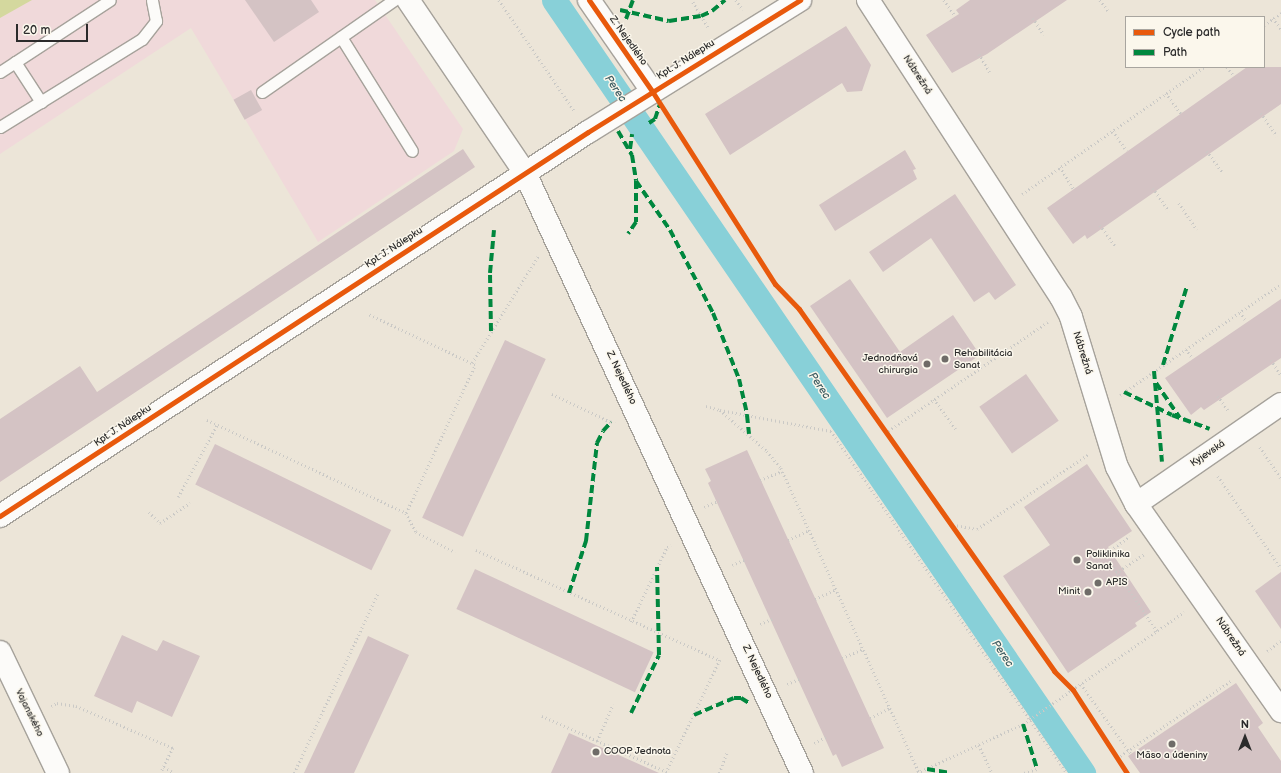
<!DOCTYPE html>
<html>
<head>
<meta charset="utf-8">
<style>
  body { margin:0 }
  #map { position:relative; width:1281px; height:773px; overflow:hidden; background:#ece5d8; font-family:"Balsamiq Sans",sans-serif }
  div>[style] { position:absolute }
  .built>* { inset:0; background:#f0d9da }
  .green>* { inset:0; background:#d4d89e }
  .canal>* { height:25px; margin:-12.5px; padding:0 12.5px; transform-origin:12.5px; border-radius:12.5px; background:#88d0d8 }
  .building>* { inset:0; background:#d4c3c4; transform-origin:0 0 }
  .path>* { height:2.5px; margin-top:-1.25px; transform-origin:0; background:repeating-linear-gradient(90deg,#cac9c6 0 1px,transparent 0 4px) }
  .roads { filter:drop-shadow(1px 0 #a6a29b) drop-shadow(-1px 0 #a6a29b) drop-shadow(0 1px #a6a29b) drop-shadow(0 -1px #a6a29b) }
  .service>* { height:11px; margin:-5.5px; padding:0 5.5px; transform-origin:5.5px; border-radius:5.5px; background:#fcfbf9 }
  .minor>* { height:22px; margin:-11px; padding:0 11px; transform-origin:11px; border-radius:11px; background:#fcfbf9 }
  .quiet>* { height:4px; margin-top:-2px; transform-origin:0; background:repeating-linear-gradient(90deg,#00873e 0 8px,transparent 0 12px) }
  .cycleway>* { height:5px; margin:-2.5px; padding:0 2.5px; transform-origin:2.5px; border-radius:2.5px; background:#e8590c }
  .dots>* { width:11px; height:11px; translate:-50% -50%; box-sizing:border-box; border:2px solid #fbf7ec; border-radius:50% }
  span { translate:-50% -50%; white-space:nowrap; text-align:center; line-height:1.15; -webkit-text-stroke:3px #fbf7ec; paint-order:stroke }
  .street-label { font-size:10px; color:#2b2b2b }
  .poi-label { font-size:10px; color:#2b2b2b }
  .left { translate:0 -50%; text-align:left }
  .right { translate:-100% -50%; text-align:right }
  .water-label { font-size:11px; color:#3a5a5f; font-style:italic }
  .legend { position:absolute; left:1125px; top:16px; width:140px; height:52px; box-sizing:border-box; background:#fbf7ec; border:1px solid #a8a59f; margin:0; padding:5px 7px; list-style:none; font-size:12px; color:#2b2b2b }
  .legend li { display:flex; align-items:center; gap:8px; height:20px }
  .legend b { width:20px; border:1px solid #a8a59f }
  .north { position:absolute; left:1225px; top:717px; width:40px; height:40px; -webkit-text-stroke:3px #fbf7ec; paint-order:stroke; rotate:0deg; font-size:11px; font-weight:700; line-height:16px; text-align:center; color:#2b2b2b }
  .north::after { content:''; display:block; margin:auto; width:14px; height:18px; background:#2b2b2b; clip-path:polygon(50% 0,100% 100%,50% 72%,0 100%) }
  .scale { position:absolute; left:16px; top:24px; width:72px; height:18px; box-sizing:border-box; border:2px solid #2b2b2b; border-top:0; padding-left:5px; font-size:12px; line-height:14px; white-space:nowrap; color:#2b2b2b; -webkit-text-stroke:3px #fbf7ec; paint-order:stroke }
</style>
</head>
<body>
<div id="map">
  <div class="built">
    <div style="clip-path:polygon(0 0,375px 0,463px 129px,454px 151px,318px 242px,191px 28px,0 154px)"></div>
  </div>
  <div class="green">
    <div style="clip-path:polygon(0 0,32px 0,0 18px)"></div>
  </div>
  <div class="canal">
    <div style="left:554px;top:0;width:937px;rotate:55.61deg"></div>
  </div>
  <div class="building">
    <div style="clip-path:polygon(245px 0,311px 0,319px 12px,274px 42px)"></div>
    <div style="clip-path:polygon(970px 0,1067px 0,987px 54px,952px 73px,926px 35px,959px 14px,956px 10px)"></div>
    <div style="clip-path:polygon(846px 26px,871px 65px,862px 91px,847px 92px,842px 83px,730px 155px,705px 114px)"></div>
    <div style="clip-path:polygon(1247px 67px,1281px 67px,1281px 104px,1087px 239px,1085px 235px,1073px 244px,1047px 208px)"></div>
    <div style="left:251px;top:90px;width:23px;height:20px;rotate:61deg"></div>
    <div style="clip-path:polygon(463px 149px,475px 167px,0 482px,0 419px,80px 366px,97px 392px)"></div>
    <div style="clip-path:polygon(905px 150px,916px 169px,913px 170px,917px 179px,835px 231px,819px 205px)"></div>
    <div style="clip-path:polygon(955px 194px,1016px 285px,995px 300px,989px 292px,974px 302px,931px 238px,883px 272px,869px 252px)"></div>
    <div style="clip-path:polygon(850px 279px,900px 352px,953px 315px,980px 355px,887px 418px,810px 306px)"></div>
    <div style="clip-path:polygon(1281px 299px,1281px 358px,1204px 410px,1201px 407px,1191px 415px,1165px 378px)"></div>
    <div style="left:505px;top:340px;width:45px;height:196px;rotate:25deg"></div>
    <div style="left:1026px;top:374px;width:57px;height:57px;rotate:55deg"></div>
    <div style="left:215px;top:444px;width:196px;height:45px;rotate:26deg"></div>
    <div style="clip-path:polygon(747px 450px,884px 748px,842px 767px,836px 754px,833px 756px,708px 483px,711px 481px,705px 469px)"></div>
    <div style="clip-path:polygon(1087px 464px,1132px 531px,1108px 547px,1151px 612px,1135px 623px,1137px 626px,1068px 673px,1003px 576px,1050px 545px,1024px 507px)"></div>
    <div style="left:475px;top:569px;width:197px;height:44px;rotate:25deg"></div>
    <div style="clip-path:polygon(1281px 572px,1281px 629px,1255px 591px)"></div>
    <div style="clip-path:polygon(122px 635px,157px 651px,163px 640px,200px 656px,172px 717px,137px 701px,132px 713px,94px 696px)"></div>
    <div style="clip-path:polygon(368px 636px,409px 655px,354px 773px,304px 773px)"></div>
    <div style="clip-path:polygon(1236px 683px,1263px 723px,1258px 727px,1281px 761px,1281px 773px,1140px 773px,1128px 756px)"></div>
    <div style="clip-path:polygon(569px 733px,659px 773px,551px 773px)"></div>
  </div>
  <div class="path">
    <div style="left:499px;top:0;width:135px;rotate:55.8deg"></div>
    <div style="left:736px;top:0;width:12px;rotate:55deg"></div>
    <div style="left:944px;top:0;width:19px;rotate:55deg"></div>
    <div style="left:1100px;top:0;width:15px;rotate:53deg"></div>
    <div style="left:693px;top:2px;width:31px;rotate:59deg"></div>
    <div style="left:1033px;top:18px;width:20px;rotate:57deg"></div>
    <div style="left:1273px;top:18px;width:14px;rotate:54deg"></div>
    <div style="left:1264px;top:25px;width:21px;rotate:-35deg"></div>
    <div style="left:979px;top:54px;width:21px;rotate:59deg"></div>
    <div style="left:1227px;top:67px;width:11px;rotate:52deg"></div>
    <div style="left:1166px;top:93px;width:26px;rotate:54deg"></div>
    <div style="left:1261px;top:113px;width:28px;rotate:55deg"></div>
    <div style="left:1113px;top:131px;width:24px;rotate:55deg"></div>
    <div style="left:1207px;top:151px;width:27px;rotate:54deg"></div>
    <div style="left:1060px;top:167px;width:26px;rotate:58deg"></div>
    <div style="left:1153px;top:188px;width:28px;rotate:55deg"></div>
    <div style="left:1022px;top:194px;width:222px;rotate:-34.9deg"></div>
    <div style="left:1179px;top:203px;width:32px;rotate:56deg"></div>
    <div style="left:1100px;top:225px;width:27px;rotate:54deg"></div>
    <div style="left:1240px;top:312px;width:11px;rotate:56deg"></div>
    <div style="left:1186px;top:349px;width:12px;rotate:55deg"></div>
    <div style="left:1271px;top:360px;width:18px;rotate:56deg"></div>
    <div style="left:472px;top:363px;width:126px;rotate:-58.3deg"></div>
    <div style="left:552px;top:394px;width:65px;rotate:25.4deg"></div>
    <div style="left:611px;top:422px;width:4px;rotate:-14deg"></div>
    <div style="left:1120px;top:395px;width:196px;rotate:-34.6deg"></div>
    <div style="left:1218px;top:396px;width:19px;rotate:55deg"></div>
    <div style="left:934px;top:399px;width:37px;rotate:54deg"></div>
    <div style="left:706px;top:406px;width:15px;rotate:16deg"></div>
    <div style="left:720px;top:410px;width:62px;rotate:41.1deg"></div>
    <div style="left:767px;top:451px;width:22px;rotate:51deg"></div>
    <div style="left:781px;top:468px;width:334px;rotate:65.6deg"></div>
    <div style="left:720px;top:410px;width:113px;rotate:10.7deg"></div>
    <div style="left:831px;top:431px;width:416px;rotate:55.4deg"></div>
    <div style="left:207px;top:420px;width:220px;rotate:25deg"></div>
    <div style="left:406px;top:513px;width:163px;rotate:-65deg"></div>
    <div style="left:475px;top:365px;width:119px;rotate:-154.7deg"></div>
    <div style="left:885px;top:433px;width:197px;rotate:-34.3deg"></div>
    <div style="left:1260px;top:447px;width:37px;rotate:56deg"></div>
    <div style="left:1218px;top:476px;width:112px;rotate:55.6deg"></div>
    <div style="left:760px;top:480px;width:24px;rotate:-22deg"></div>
    <div style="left:178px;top:497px;width:82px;rotate:-61.6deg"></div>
    <div style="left:704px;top:507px;width:17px;rotate:-24deg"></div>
    <div style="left:149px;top:512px;width:16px;rotate:45deg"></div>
    <div style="left:160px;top:523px;width:36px;rotate:-34deg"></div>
    <div style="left:406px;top:513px;width:21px;rotate:62deg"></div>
    <div style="left:416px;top:532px;width:44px;rotate:27.1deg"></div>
    <div style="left:949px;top:524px;width:28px;rotate:10deg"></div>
    <div style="left:977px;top:529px;width:135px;rotate:-33.8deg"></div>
    <div style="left:788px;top:540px;width:23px;rotate:-25deg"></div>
    <div style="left:476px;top:550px;width:268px;rotate:24.3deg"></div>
    <div style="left:720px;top:660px;width:125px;rotate:115.5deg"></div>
    <div style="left:1105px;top:554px;width:93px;rotate:56deg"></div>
    <div style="left:1104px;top:555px;width:32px;rotate:-36deg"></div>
    <div style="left:732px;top:565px;width:15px;rotate:-23deg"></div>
    <div style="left:1116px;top:573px;width:34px;rotate:-34deg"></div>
    <div style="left:815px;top:599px;width:23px;rotate:-25deg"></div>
    <div style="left:631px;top:622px;width:83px;rotate:-64.4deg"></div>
    <div style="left:667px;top:547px;width:4px;rotate:-27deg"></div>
    <div style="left:760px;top:624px;width:15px;rotate:-23deg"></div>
    <div style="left:1267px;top:651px;width:17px;rotate:-36deg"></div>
    <div style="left:842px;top:658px;width:23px;rotate:-23deg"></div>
    <div style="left:787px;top:684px;width:16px;rotate:-22deg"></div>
    <div style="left:1081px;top:684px;width:86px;rotate:54.5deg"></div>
    <div style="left:51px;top:706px;width:7px;rotate:-27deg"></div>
    <div style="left:57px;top:703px;width:19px;rotate:9deg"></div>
    <div style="left:76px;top:706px;width:106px;rotate:23.4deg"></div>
    <div style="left:173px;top:748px;width:28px;rotate:116deg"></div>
    <div style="left:542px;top:716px;width:137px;rotate:24.1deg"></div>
    <div style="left:870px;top:718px;width:22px;rotate:-27deg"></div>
    <div style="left:597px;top:741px;width:40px;rotate:-66.6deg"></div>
    <div style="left:814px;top:743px;width:16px;rotate:-27deg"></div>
    <div style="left:979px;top:745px;width:31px;rotate:65deg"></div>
    <div style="left:1117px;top:758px;width:139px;rotate:-34.1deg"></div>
    <div style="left:164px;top:767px;width:12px;rotate:31deg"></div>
    <div style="left:294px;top:773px;width:199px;rotate:-65deg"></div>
    <div style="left:719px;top:773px;width:22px;rotate:-69deg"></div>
    <div style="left:917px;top:773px;width:117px;rotate:-24.8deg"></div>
    <div style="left:1023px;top:724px;width:196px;rotate:-34.8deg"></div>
    <div style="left:1024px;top:773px;width:14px;rotate:-17deg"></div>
  </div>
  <div class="roads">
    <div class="service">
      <div style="left:341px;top:37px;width:134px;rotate:58.1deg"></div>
      <div style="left:15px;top:62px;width:48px;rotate:57deg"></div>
      <div style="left:0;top:72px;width:131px;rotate:-33.2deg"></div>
      <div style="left:262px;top:92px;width:161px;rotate:-34.9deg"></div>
      <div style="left:0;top:127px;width:167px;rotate:-31.8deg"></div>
      <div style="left:142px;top:39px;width:23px;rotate:-52deg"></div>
      <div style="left:156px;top:21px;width:21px;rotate:-101deg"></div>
    </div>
    <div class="minor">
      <div style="left:408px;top:0;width:209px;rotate:55.9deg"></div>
      <div style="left:525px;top:173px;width:661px;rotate:65.22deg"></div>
      <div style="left:589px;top:0;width:111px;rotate:55.3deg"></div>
      <div style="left:868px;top:0;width:354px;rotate:57deg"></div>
      <div style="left:1061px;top:297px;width:22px;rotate:63deg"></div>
      <div style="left:1071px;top:317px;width:157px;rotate:73deg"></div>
      <div style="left:1117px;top:467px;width:42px;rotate:62.8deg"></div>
      <div style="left:1136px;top:504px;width:253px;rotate:55deg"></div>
      <div style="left:1136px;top:504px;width:176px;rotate:-34.6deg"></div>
      <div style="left:0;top:516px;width:702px;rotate:-33.15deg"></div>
      <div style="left:588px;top:132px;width:250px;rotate:-31.9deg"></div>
      <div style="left:0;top:652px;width:134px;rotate:64.4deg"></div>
    </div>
  </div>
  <div class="quiet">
    <div style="left:620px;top:10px;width:50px;rotate:12.7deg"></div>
    <div style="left:669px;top:21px;width:32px;rotate:-9deg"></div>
    <div style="left:701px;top:16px;width:12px;rotate:-24deg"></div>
    <div style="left:712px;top:11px;width:17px;rotate:-40deg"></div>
    <div style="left:626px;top:19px;width:20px;rotate:-70deg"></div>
    <div style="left:649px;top:123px;width:7px;rotate:-34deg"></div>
    <div style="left:655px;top:119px;width:16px;rotate:-72deg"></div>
    <div style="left:618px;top:131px;width:28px;rotate:60deg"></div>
    <div style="left:632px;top:155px;width:26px;rotate:81deg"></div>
    <div style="left:636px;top:181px;width:41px;rotate:90deg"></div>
    <div style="left:636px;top:222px;width:14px;rotate:124deg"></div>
    <div style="left:630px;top:149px;width:15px;rotate:-82deg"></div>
    <div style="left:636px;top:181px;width:60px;rotate:55.2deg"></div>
    <div style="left:670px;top:230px;width:93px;rotate:62.6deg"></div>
    <div style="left:713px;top:313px;width:71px;rotate:68.5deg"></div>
    <div style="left:739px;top:379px;width:37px;rotate:77deg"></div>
    <div style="left:747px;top:415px;width:19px;rotate:84deg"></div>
    <div style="left:491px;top:331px;width:58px;rotate:-91deg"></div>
    <div style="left:490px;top:273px;width:43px;rotate:-84.7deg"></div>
    <div style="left:1163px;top:365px;width:83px;rotate:-73.1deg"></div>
    <div style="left:1154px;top:371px;width:91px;rotate:85deg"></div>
    <div style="left:1156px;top:383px;width:42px;rotate:55.6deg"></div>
    <div style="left:1124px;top:392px;width:53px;rotate:25.6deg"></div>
    <div style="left:1172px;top:415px;width:40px;rotate:20.2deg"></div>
    <div style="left:569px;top:593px;width:55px;rotate:-71.9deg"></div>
    <div style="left:586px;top:541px;width:99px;rotate:-83.6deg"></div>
    <div style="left:597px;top:443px;width:13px;rotate:-63deg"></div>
    <div style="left:603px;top:431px;width:12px;rotate:-48deg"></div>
    <div style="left:631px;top:713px;width:64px;rotate:-64.2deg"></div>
    <div style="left:659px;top:655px;width:88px;rotate:-91.3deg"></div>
    <div style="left:694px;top:715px;width:43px;rotate:-23deg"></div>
    <div style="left:734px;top:698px;width:7px"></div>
    <div style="left:741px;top:698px;width:9px;rotate:32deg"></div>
    <div style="left:1023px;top:724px;width:47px;rotate:72.7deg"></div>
    <div style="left:927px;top:769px;width:22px;rotate:10deg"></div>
  </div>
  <div class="cycleway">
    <div style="left:589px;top:0;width:111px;rotate:55.3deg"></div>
    <div style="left:652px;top:91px;width:229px;rotate:57.5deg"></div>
    <div style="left:775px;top:284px;width:35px;rotate:46deg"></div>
    <div style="left:799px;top:309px;width:443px;rotate:54.8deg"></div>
    <div style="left:1054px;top:671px;width:27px;rotate:45deg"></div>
    <div style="left:1073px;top:690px;width:99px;rotate:57deg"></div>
    <div style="left:0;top:516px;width:702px;rotate:-33.15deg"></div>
    <div style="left:588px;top:132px;width:250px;rotate:-31.9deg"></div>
  </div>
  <div class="dots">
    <div style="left:945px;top:359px;background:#6f6c68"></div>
    <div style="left:927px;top:364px;background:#6f6c68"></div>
    <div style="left:1077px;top:560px;background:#6f6c68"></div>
    <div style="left:1098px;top:583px;background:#6f6c68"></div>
    <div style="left:1088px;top:592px;background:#6f6c68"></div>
    <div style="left:1172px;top:744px;background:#6f6c68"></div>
    <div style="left:596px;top:752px;background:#6f6c68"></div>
  </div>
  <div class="street-label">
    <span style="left:628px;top:41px;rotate:55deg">Z. Nejedlého</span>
    <span style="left:686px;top:60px;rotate:-32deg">Kpt. J. Nálepku</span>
    <span style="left:917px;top:75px;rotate:57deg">Nábrežná</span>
    <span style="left:394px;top:248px;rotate:-33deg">Kpt. J. Nálepku</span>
    <span style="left:1082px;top:353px;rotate:73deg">Nábrežná</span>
    <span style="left:621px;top:378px;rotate:65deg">Z. Nejedlého</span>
    <span style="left:123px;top:426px;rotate:-34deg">Kpt. J. Nálepku</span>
    <span style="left:1208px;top:454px;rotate:-34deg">Kyjevská</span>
    <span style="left:1230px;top:637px;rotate:56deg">Nábrežná</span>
    <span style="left:757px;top:672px;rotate:65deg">Z. Nejedlého</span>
    <span style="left:29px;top:713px;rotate:64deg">Vajanského</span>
  </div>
  <div class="poi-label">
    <span class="left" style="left:954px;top:359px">Rehabilitácia<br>Sanat</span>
    <span class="right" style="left:918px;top:364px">Jednodňová<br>chirurgia</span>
    <span class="left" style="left:1086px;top:560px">Poliklinika<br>Sanat</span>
    <span class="left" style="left:1106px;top:583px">APIS</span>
    <span class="right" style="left:1080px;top:592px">Minit</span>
    <span class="left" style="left:604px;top:752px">COOP Jednota</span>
    <span style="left:1172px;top:756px">Mäso a údeniny</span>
  </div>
  <div class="water-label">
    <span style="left:615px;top:89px;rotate:56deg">Perec</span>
    <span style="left:819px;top:386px;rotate:56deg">Perec</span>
    <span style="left:1002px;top:654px;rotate:56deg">Perec</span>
  </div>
  <ul class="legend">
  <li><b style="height:5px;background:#e8590c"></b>Cycle path</li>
  <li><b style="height:5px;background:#00873e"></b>Path</li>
  </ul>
  <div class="north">N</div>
  <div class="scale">20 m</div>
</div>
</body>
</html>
